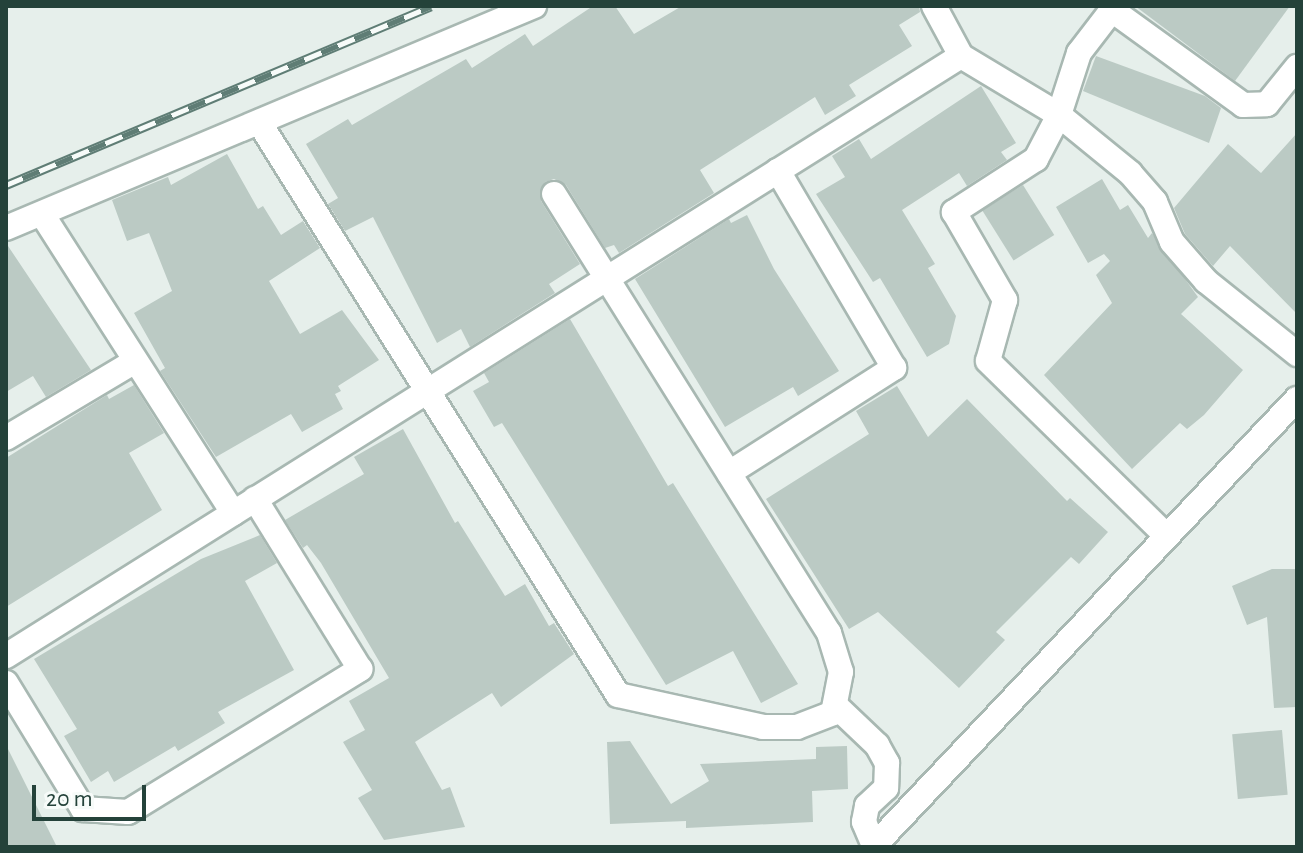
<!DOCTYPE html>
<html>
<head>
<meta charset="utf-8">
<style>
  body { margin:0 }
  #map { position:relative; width:1303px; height:853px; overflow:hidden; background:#e6efeb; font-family:"Alegreya Sans",sans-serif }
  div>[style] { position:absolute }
  .building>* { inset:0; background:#bbcac4; transform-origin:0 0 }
  .roads { filter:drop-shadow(2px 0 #a8b8b2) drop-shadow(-2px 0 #a8b8b2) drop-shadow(0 2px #a8b8b2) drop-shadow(0 -2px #a8b8b2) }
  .minor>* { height:24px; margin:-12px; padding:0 12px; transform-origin:12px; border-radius:12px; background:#fff }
  .rail>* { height:9px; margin-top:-4.5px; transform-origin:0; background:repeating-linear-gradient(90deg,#f7fbf9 0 18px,#5f7d75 0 36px); box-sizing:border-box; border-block:2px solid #5f7d75 }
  span { translate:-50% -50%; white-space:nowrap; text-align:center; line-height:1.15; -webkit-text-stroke:7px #f7fbf9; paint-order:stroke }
  .frame { position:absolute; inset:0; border:8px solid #24423a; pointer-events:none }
  .scale { position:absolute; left:32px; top:785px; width:114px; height:36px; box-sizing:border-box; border:4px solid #24423a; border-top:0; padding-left:10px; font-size:24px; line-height:28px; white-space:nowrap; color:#24423a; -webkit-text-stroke:6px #f7fbf9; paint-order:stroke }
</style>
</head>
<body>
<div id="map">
  <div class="building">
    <div style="clip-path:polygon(593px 6px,615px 6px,634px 34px,682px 6px,919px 6px,920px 12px,899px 25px,912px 46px,849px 85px,856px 96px,825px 115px,815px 97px,700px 170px,714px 193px,619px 253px,614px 245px,605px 248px,566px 185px,554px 179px,545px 182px,541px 201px,580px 264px,549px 284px,555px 293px,470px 347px,461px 329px,437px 343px,373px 217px,345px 231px,328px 204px,338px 198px,306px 144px,348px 119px,352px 125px,466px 59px,472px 68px,525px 34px,533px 46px)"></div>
    <div style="clip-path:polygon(1135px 6px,1290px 6px,1235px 81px)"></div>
    <div style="clip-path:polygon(1096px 56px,1205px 96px,1221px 108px,1209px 143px,1083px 91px)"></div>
    <div style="clip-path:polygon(981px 86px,1016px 143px,1001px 152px,1007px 160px,967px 186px,959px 173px,902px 210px,935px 264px,928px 268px,956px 316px,949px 344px,927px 357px,880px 278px,873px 282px,816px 194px,845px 177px,832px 156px,859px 139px,871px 159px)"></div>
    <div style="clip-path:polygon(1297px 133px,1297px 314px,1230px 246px,1213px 266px,1185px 234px,1174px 208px,1228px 144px,1261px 173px)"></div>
    <div style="clip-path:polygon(227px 154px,258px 209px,263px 206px,281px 235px,303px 221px,320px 248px,269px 281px,300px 334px,342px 310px,379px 360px,338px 386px,341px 391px,335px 394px,343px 409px,302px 432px,291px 414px,216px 457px,160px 371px,165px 368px,134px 313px,172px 291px,149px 233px,127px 241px,112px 200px,168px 177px,171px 185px)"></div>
    <div style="clip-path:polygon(1102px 179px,1120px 210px,1128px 205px,1148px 238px,1152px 233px,1198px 297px,1181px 314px,1243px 370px,1204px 415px,1187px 429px,1180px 423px,1132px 469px,1044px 375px,1112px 303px,1096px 275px,1110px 261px,1104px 254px,1088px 263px,1056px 207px)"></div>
    <div style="left:1023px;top:185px;width:59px;height:48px;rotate:58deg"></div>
    <div style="clip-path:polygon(747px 215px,774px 269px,839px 371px,798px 396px,793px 387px,725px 427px,635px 279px,729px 219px,731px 223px)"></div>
    <div style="clip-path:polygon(6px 243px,91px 370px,46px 397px,33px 376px,6px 392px)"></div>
    <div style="clip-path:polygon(570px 319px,668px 486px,673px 483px,798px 684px,761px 703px,733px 651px,666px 685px,502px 423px,494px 427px,473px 391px,489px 382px,484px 373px)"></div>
    <div style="clip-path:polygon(134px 385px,164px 433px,129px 453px,162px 510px,6px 607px,6px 458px,107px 395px,109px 399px)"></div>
    <div style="clip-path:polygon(897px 386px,928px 437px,967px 399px,1067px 501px,1070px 498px,1108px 532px,1079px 564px,1071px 557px,996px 632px,1005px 640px,959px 688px,878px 612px,849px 629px,766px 499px,869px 434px,856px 411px)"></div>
    <div style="clip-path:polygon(403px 429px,455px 523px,458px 521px,505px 596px,525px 584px,549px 626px,554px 623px,574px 654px,501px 707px,492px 693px,415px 742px,442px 790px,450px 787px,465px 827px,384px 840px,358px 798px,372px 790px,343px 742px,365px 730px,349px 701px,389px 678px,321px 563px,307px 545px,303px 548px,285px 520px,364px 474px,354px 457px)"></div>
    <div style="clip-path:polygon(260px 535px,277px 563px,245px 581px,294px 670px,218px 712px,225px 723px,178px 751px,175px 746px,114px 782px,108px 771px,91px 782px,64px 736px,77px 729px,34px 659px,201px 559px)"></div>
    <div style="clip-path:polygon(1272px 569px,1297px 569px,1297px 707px,1274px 708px,1267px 617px,1247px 625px,1232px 586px)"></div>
    <div style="left:1282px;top:730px;width:65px;height:50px;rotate:85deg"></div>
    <div style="clip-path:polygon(630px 741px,671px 804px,709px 781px,700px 764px,816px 759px,816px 747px,847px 746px,848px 789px,812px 791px,813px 822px,686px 828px,686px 821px,610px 824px,607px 742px)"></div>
    <div style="clip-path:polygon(6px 745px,57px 847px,6px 847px)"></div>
  </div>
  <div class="roads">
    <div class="minor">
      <div style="left:934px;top:6px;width:57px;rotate:61.6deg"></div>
      <div style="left:961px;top:56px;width:114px;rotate:31deg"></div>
      <div style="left:1059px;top:115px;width:92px;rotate:39.2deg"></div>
      <div style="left:1130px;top:173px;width:38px;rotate:49deg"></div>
      <div style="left:1155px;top:202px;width:43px;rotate:67deg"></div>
      <div style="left:1172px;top:242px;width:52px;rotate:48.9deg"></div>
      <div style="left:1206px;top:281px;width:117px;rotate:38.7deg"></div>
      <div style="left:1115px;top:6px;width:59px;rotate:127.5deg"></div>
      <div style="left:1079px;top:53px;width:65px;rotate:107.9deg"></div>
      <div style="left:1059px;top:115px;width:50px;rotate:117.6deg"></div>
      <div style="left:1036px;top:159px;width:98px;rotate:147.1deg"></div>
      <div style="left:954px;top:212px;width:102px;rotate:59.9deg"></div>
      <div style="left:1005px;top:300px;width:63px;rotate:105.6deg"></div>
      <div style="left:988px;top:361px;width:250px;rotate:44.4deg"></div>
      <div style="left:1112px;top:10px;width:162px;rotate:35.9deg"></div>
      <div style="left:1243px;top:105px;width:24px;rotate:-2deg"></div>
      <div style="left:1267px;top:104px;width:48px;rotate:-51deg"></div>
      <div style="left:259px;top:122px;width:676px;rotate:57.93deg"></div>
      <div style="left:618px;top:695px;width:148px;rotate:12.4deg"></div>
      <div style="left:763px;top:727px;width:34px"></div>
      <div style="left:797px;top:727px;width:39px;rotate:-21deg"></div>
      <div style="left:833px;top:713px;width:42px;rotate:-79deg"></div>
      <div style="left:841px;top:672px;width:41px;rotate:-107.1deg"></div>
      <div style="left:829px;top:633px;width:518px;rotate:-122.06deg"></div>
      <div style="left:42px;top:214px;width:355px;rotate:57.4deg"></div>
      <div style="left:6px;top:228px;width:573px;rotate:-22.8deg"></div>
      <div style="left:6px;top:438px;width:150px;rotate:-30.8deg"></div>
      <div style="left:729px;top:473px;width:196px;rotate:-32.5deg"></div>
      <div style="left:894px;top:368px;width:229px;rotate:-120.5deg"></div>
      <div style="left:6px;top:656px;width:1128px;rotate:-32.14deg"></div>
      <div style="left:6px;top:683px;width:148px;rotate:58.6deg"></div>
      <div style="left:83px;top:809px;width:45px;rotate:3.8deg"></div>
      <div style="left:128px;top:812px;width:273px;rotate:-31.6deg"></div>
      <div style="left:360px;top:669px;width:200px;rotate:-121.7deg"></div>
      <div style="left:836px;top:706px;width:57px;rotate:43.6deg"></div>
      <div style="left:877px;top:745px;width:21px;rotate:61deg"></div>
      <div style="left:887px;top:763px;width:25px;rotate:92deg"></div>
      <div style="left:886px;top:788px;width:26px;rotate:137deg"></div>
      <div style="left:867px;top:806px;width:16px;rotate:101deg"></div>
      <div style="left:864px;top:822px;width:25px;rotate:67deg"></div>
      <div style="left:873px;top:847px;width:617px;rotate:-46.58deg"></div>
    </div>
  </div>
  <div class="rail">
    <div style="left:6px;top:185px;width:461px;rotate:-22.8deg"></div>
  </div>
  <div class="frame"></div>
  <div class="scale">20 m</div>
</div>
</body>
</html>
